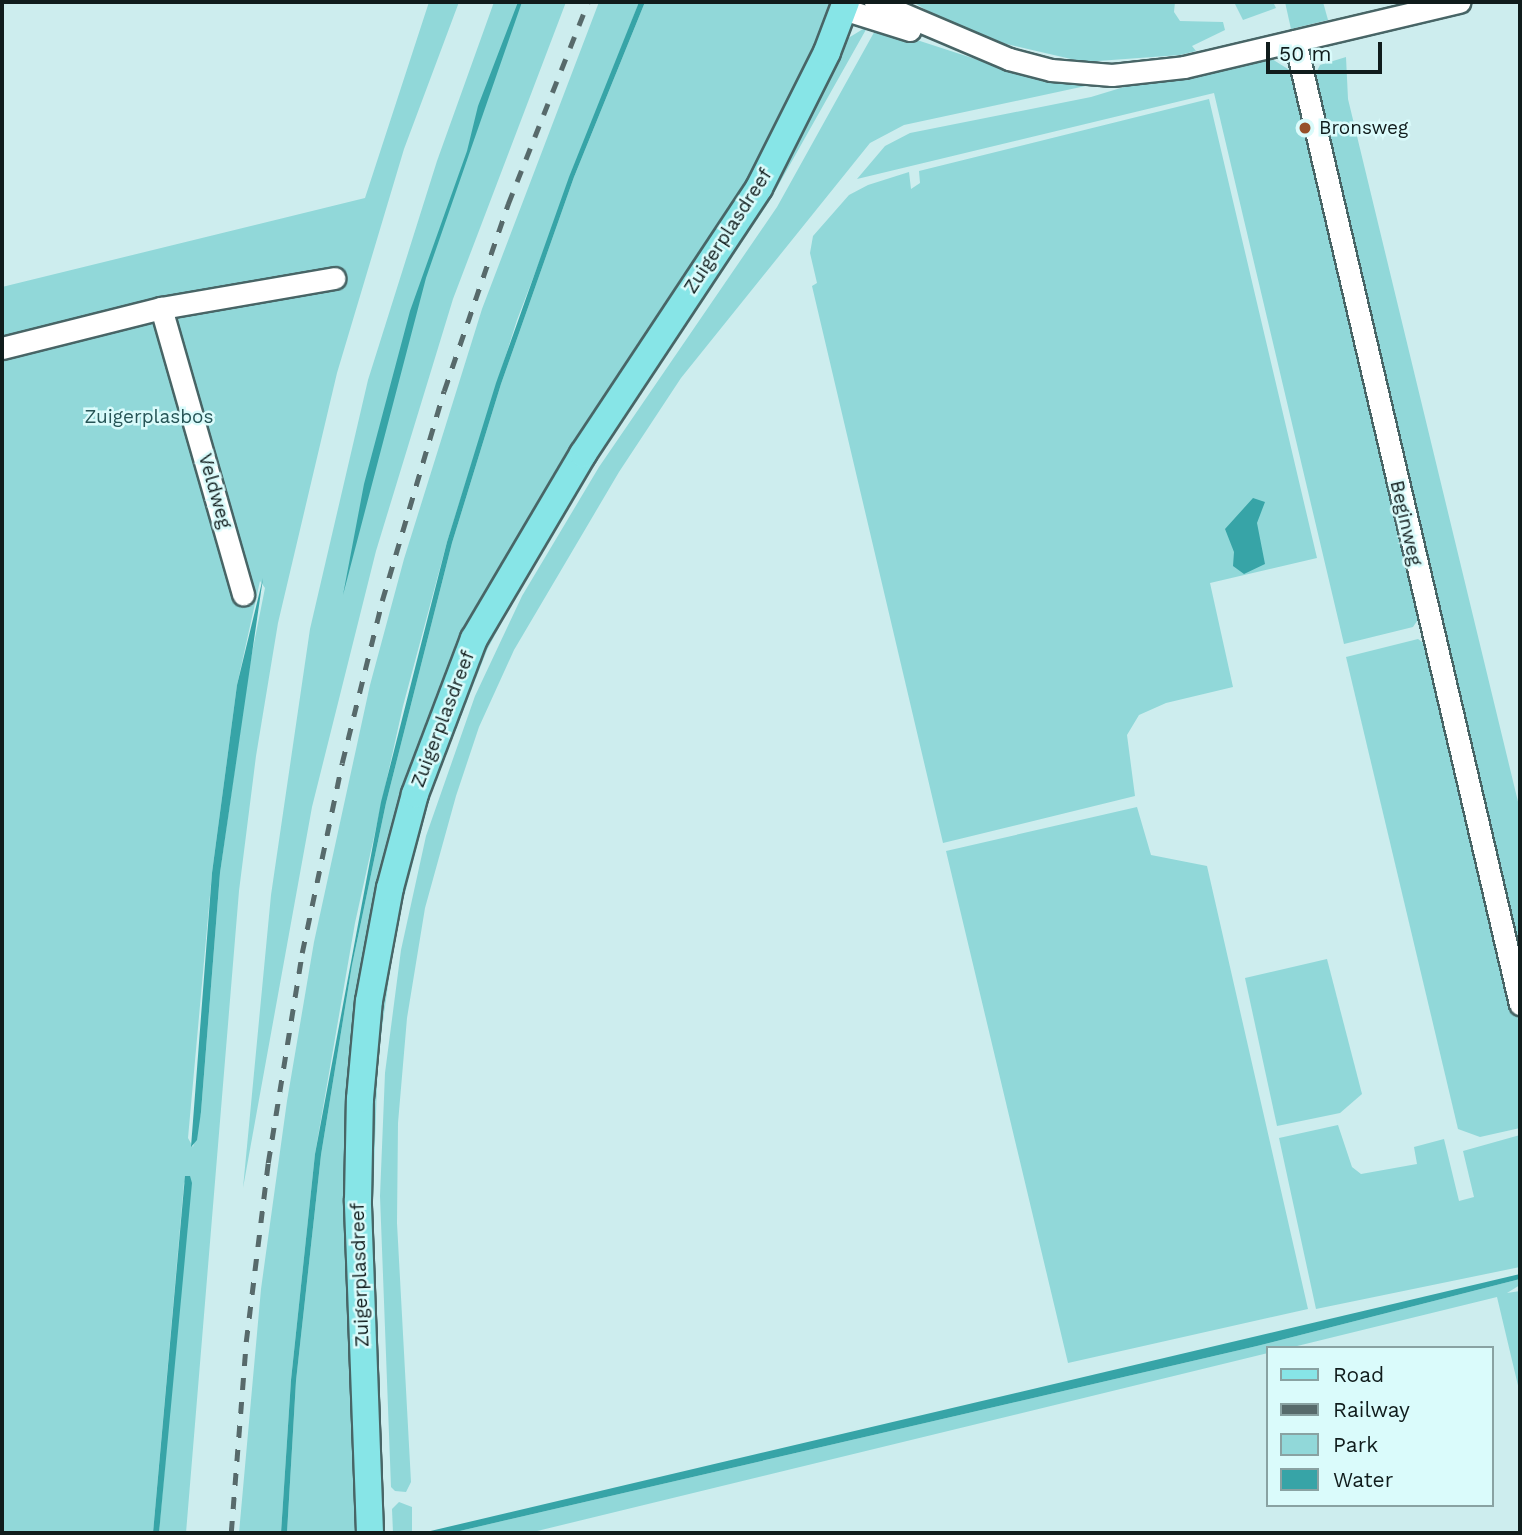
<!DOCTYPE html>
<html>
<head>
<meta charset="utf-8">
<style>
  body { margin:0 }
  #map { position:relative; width:1522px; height:1535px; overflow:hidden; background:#cdedee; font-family:"Work Sans",sans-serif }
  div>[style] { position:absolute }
  .green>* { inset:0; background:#91d8d9 }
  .water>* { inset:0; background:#37a4a7 }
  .roads { filter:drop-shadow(2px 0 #486566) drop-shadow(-2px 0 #486566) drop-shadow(0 2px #486566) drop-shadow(0 -2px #486566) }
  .minor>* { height:21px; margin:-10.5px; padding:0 10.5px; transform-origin:10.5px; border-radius:10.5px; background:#fff }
  .major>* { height:26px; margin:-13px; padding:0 13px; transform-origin:13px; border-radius:13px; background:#87e5e7 }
  .rail>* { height:4.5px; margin-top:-2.25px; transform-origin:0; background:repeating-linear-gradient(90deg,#576a6b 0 12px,transparent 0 24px) }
  .dots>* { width:19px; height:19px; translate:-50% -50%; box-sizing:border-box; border:4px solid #dafbfb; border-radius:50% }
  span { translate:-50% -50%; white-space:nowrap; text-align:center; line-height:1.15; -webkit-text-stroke:5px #dafbfb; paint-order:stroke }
  .poi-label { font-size:19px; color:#101c1c }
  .left { translate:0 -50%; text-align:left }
  .street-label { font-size:19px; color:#101c1c }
  .park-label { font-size:19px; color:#265456 }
  .frame { position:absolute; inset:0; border:4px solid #101c1c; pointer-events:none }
  .legend { position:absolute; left:1266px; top:1346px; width:228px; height:161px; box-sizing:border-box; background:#dafbfb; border:2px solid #89a2a2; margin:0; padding:9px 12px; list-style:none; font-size:21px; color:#101c1c }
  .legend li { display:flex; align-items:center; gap:14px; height:35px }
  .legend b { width:35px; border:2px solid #89a2a2 }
  .scale { position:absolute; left:1266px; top:42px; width:116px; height:32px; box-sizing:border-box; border:4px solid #101c1c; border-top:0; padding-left:9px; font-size:21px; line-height:24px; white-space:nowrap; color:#101c1c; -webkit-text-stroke:5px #dafbfb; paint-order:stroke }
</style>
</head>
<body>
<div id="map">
  <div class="green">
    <div style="clip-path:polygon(evenodd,429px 2px,459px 2px,404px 149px,337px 373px,278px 623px,256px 756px,239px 891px,186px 1533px,159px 1533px,190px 1176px,184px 1183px,153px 1533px,2px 1533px,2px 287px,365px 198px,429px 2px,260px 581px,265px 588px,249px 668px,220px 873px,201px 1112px,193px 1147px,188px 1138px,212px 873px,237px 685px,260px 581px)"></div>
    <div style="clip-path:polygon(494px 2px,566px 2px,453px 299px,376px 551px,312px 807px,243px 1188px,271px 895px,310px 629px,368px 380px,437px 161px)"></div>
    <div style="clip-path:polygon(599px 2px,639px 2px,517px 320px,447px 542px,403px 706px,355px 923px,315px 1154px,291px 1380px,281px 1533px,239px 1533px,261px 1289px,287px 1101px,314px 942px,370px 685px,404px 559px,482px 309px)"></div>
    <div style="clip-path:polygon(645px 2px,833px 2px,775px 141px,544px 497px,376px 911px,361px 1533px,287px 1533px,296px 1381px,321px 1155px,352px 965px,386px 803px,452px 543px,501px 384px,574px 177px)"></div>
    <div style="clip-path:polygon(913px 2px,1175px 2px,1174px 12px,1180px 21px,1223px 22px,1225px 30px,1192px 46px,1196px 51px,1180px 55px,1084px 62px,998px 42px,944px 21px)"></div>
    <div style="clip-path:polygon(1234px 2px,1273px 2px,1276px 8px,1243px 20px)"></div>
    <div style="clip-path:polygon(1285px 2px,1323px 2px,1328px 20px,1291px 29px)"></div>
    <div style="clip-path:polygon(868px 26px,770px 200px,553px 525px,487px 650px,431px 793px,396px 928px,378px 1057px,372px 1228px,385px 1533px,377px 1533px,367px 1172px,381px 983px,427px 785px,506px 597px,777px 176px,845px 40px)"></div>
    <div style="clip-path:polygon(877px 27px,1006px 69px,1104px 82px,904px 125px,870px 143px,681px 378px,619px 472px,514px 650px,479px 727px,456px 796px,425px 908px,407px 1018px,398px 1123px,397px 1223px,411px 1482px,406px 1492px,395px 1491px,391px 1487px,380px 1196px,385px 1073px,401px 950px,426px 836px,475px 696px,522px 596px,599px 467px,777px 207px)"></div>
    <div style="clip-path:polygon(1346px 57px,1348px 99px,1520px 810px,1520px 969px,1314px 77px,1320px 65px)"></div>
    <div style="clip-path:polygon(1272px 59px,1291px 71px,1298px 89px,1423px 612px,1413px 627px,1344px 644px,1214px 93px,857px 179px,885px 146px,910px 133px,1091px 97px,1147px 80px)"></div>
    <div style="clip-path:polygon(1209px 99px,1317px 558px,1210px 583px,1233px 687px,1166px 703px,1139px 715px,1127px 735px,1135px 796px,943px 843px,812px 286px,817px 283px,810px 253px,813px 236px,849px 195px,868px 185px,909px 172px,911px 189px,920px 183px,919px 171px)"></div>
    <div style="clip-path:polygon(1418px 639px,1432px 649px,1520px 1028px,1520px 1128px,1480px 1137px,1458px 1129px,1346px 657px)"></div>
    <div style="clip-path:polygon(1137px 807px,1151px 855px,1207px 866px,1308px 1309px,1068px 1363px,946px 851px)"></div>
    <div style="clip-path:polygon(1327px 959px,1362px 1094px,1340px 1113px,1277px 1126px,1245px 978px)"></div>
    <div style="clip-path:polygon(1338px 1125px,1352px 1167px,1361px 1174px,1417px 1164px,1414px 1147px,1444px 1139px,1459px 1201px,1474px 1197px,1463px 1151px,1520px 1135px,1520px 1267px,1316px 1309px,1279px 1138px)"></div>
    <div style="clip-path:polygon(1520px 1279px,1520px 1285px,1507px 1293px,1520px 1291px,1520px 1394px,1497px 1297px,1289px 1348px,1268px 1348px,1268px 1353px,529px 1533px,451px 1533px,1257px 1346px)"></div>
    <div style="clip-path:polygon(399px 1502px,412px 1507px,412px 1533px,393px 1533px,392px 1509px)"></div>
  </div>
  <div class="water">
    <div style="clip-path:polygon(518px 2px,522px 2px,426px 278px,343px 595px,364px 484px,410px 311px,467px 151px,478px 106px)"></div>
    <div style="clip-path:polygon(639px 2px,645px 2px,574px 177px,501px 384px,452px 543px,386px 803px,352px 965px,321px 1155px,296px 1381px,287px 1533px,281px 1533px,291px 1380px,315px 1154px,381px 802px,447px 542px,496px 383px,569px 177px)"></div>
    <div style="clip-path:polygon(1253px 498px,1265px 502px,1257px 523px,1265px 564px,1244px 574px,1233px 566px,1234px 552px,1225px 529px)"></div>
    <div style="clip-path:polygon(263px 578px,220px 873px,201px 1112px,197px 1140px,191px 1147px,212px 873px,237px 685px)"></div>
    <div style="clip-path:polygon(185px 1176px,190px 1176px,192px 1183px,159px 1533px,153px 1533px)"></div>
    <div style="clip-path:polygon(1520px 1274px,1520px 1279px,1257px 1346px,451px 1533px,422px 1533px)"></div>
  </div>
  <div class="roads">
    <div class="minor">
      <div style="left:875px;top:2px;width:146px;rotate:23deg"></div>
      <div style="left:1009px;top:59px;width:43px;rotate:14.7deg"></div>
      <div style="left:1051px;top:70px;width:61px;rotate:4.7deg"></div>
      <div style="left:1112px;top:75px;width:72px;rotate:-6.3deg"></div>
      <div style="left:1184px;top:67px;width:283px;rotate:-13.3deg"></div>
      <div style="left:843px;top:9px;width:70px;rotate:17.4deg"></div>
      <div style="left:1295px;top:41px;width:989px;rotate:76.85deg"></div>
      <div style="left:161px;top:308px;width:298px;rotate:74deg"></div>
      <div style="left:2px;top:348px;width:164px;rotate:-14.1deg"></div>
      <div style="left:161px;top:308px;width:176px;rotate:-9.8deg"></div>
    </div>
    <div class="major">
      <div style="left:370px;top:1533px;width:333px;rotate:-92.1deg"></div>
      <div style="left:358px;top:1200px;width:101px;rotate:-88.9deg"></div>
      <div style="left:360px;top:1099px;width:98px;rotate:-84.8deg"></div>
      <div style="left:369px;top:1001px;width:115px;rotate:-79.5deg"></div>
      <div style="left:390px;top:888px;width:97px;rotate:-75.1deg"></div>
      <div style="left:415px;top:794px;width:166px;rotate:-69.2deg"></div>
      <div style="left:474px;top:639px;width:215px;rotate:-59.5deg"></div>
      <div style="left:583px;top:454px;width:319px;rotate:-56.5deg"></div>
      <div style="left:759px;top:188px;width:152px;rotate:-63.4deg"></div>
      <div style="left:827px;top:52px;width:53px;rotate:-69.2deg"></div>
    </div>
  </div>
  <div class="rail">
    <div style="left:231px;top:1533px;width:192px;rotate:-85.5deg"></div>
    <div style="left:246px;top:1342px;width:180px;rotate:-83deg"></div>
    <div style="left:268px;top:1163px;width:213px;rotate:-80.8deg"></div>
    <div style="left:302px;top:953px;width:194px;rotate:-78.1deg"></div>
    <div style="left:342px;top:763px;width:167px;rotate:-76.1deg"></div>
    <div style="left:382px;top:601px;width:219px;rotate:-73.6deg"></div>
    <div style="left:444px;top:391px;width:198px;rotate:-71.1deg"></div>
    <div style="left:508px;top:204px;width:217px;rotate:-68.4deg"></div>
  </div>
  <div class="dots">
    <div style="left:1305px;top:128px;background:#975029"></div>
  </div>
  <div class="poi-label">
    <span class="left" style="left:1319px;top:128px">Bronsweg</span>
  </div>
  <div class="street-label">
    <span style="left:728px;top:231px;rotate:-57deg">Zuigerplasdreef</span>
    <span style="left:215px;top:491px;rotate:74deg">Veldweg</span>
    <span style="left:1406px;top:523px;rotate:77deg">Beginweg</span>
    <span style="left:443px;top:719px;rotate:-69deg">Zuigerplasdreef</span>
    <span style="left:360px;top:1275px;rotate:-92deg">Zuigerplasdreef</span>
  </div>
  <div class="park-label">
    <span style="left:149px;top:417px">Zuigerplasbos</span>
  </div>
  <div class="frame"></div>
  <ul class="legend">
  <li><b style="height:9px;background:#87e5e7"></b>Road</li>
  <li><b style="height:9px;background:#576a6b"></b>Railway</li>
  <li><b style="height:19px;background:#91d8d9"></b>Park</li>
  <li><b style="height:19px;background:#37a4a7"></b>Water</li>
  </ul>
  <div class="scale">50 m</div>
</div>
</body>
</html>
